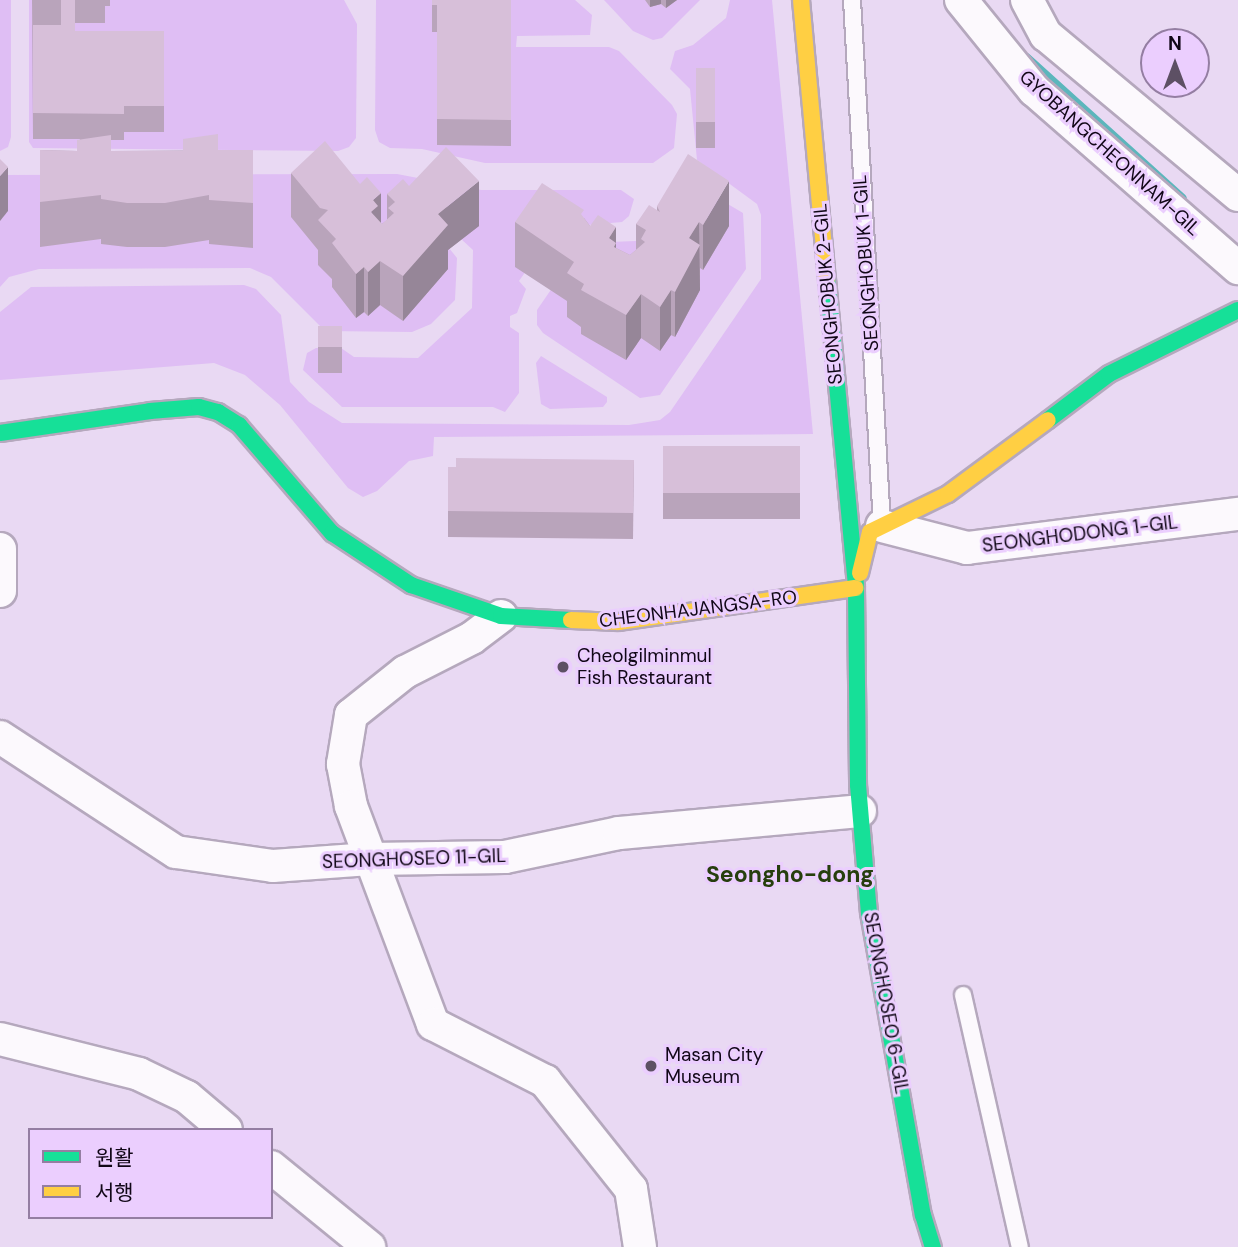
<!DOCTYPE html>
<html>
<head>
<meta charset="utf-8">
<style>
  body { margin:0 }
  #map { position:relative; width:1238px; height:1247px; overflow:hidden; background:#e9d9f3; font-family:"DM Sans","Noto Sans KR",sans-serif }
  div>[style] { position:absolute }
  .green>* { inset:0; background:#dfbef4 }
  .stream>* { height:9px; margin:-4.5px; padding:0 4.5px; transform-origin:4.5px; border-radius:4.5px; background:#5cb6bc }
  .roads { filter:drop-shadow(2px 0 #b5a8bd) drop-shadow(-2px 0 #b5a8bd) drop-shadow(0 2px #b5a8bd) drop-shadow(0 -2px #b5a8bd) }
  .lane>* { height:16px; margin:-8px; padding:0 8px; transform-origin:8px; border-radius:8px; background:#fcf9fd }
  .street>* { height:32px; margin:-16px; padding:0 16px; transform-origin:16px; border-radius:16px; background:#fcf9fd }
  .fast>* { height:16px; margin:-8px; padding:0 8px; transform-origin:8px; border-radius:8px; background:#16e098 }
  .slow>* { height:16px; margin:-8px; padding:0 8px; transform-origin:8px; border-radius:8px; background:#ffcf43 }
  .wall>* { inset:0; background:#b9a4bb; transform-origin:0 0 }
  .shaded-wall>* { inset:0; background:#968698 }
  .building>* { inset:0; background:#d7bfd9; transform-origin:0 0 }
  .dots>* { width:19px; height:19px; translate:-50% -50%; box-sizing:border-box; border:4px solid #ebcefe; border-radius:50% }
  span { translate:-50% -50%; white-space:nowrap; text-align:center; line-height:1.15; -webkit-text-stroke:6px #ebcefe; paint-order:stroke }
  .street-label { font-size:19px; color:#110717 }
  .poi-label { font-size:19px; color:#110717 }
  .left { translate:0 -50%; text-align:left }
  .quarter-label { font-size:23px; color:#263e0d; font-weight:700 }
  .legend { position:absolute; left:28px; top:1128px; width:245px; height:91px; box-sizing:border-box; background:#ebcefe; border:2px solid #947ea2; margin:0; padding:9px 12px; list-style:none; font-size:21px; color:#110717 }
  .legend li { display:flex; align-items:center; gap:14px; height:35px }
  .legend b { width:35px; border:2px solid #947ea2 }
  .north { position:absolute; left:1140px; top:28px; width:70px; height:70px; box-sizing:border-box; background:#ebcefe; border:2px solid #947ea2; border-radius:50%; rotate:0deg; font-size:19px; font-weight:700; line-height:28px; text-align:center; color:#110717 }
  .north::after { content:''; display:block; margin:auto; width:24px; height:32px; background:#5d5064; clip-path:polygon(50% 0,100% 100%,50% 72%,0 100%) }
</style>
</head>
<body>
<div id="map">
  <div class="green">
    <div style="clip-path:polygon(0 0,11px 0,11px 137px,8px 147px,0 151px)"></div>
    <div style="clip-path:polygon(29px 0,344px 0,357px 24px,356px 138px,349px 147px,338px 151px,33px 148px,29px 142px)"></div>
    <div style="clip-path:polygon(376px 0,575px 0,592px 15px,590px 35px,517px 36px,516px 47px,609px 47px,619px 51px,672px 105px,677px 114px,674px 148px,653px 163px,485px 163px,422px 149px,390px 148px,379px 142px,375px 130px)"></div>
    <div style="clip-path:polygon(604px 0,700px 0,662px 38px,653px 40px,633px 31px)"></div>
    <div style="clip-path:polygon(730px 0,772px 0,813px 434px,434px 437px,433px 456px,409px 461px,377px 491px,363px 497px,348px 488px,280px 405px,245px 375px,214px 363px,0 380px,0 312px,31px 287px,244px 285px,256px 289px,281px 315px,290px 382px,309px 402px,342px 423px,629px 425px,660px 420px,670px 412px,761px 279px,761px 215px,757px 204px,697px 160px,690px 89px,670px 69px,675px 51px,693px 45px,726px 18px)"></div>
    <div style="clip-path:polygon(397px 174px,481px 190px,621px 190px,634px 199px,629px 216px,622px 222px,576px 226px,542px 248px,519px 281px,526px 289px,517px 313px,510px 316px,510px 327px,519px 333px,519px 393px,505px 412px,493px 407px,342px 407px,303px 370px,307px 353px,316px 348px,341px 348px,354px 357px,418px 358px,472px 308px,473px 250px,460px 238px,449px 248px,457px 258px,455px 300px,431px 324px,412px 332px,325px 331px,271px 277px,250px 268px,39px 269px,9px 277px,0 287px,0 175px)"></div>
    <div style="clip-path:polygon(704px 190px,743px 213px,746px 269px,660px 395px,640px 398px,543px 333px,537px 325px,537px 310px,583px 243px,636px 241px)"></div>
    <div style="clip-path:polygon(541px 356px,607px 397px,607px 402px,603px 407px,550px 409px,541px 404px,536px 363px)"></div>
  </div>
  <div class="stream">
    <div style="left:1026px;top:57px;width:210px;rotate:42.1deg"></div>
  </div>
  <div class="roads">
    <div class="lane">
      <div style="left:852px;top:0;width:526px;rotate:86.73deg"></div>
      <div style="left:963px;top:995px;width:258px;rotate:77.3deg"></div>
    </div>
    <div class="street">
      <div style="left:961px;top:0;width:116px;rotate:51deg"></div>
      <div style="left:1034px;top:90px;width:271px;rotate:41.1deg"></div>
      <div style="left:1027px;top:0;width:40px;rotate:62deg"></div>
      <div style="left:1046px;top:35px;width:250px;rotate:39.8deg"></div>
      <div style="left:882px;top:526px;width:88px;rotate:14.5deg"></div>
      <div style="left:967px;top:548px;width:273px;rotate:-7.2deg"></div>
      <div style="left:0;top:549px;width:42px;rotate:90deg"></div>
      <div style="left:501px;top:616px;width:36px;rotate:143deg"></div>
      <div style="left:472px;top:638px;width:75px;rotate:153.1deg"></div>
      <div style="left:405px;top:672px;width:69px;rotate:141.5deg"></div>
      <div style="left:351px;top:715px;width:50px;rotate:99.3deg"></div>
      <div style="left:343px;top:764px;width:43px;rotate:79.2deg"></div>
      <div style="left:351px;top:806px;width:233px;rotate:69.4deg"></div>
      <div style="left:433px;top:1024px;width:126px;rotate:27deg"></div>
      <div style="left:545px;top:1081px;width:138px;rotate:51.5deg"></div>
      <div style="left:631px;top:1189px;width:59px;rotate:81.2deg"></div>
      <div style="left:0;top:737px;width:210px;rotate:33.2deg"></div>
      <div style="left:176px;top:852px;width:98px;rotate:8.2deg"></div>
      <div style="left:273px;top:866px;width:97px;rotate:-4.1deg"></div>
      <div style="left:370px;top:859px;width:135px;rotate:-0.8deg"></div>
      <div style="left:505px;top:857px;width:116px;rotate:-11.9deg"></div>
      <div style="left:619px;top:833px;width:242px;rotate:-5.2deg"></div>
      <div style="left:0;top:1039px;width:143px;rotate:14.1deg"></div>
      <div style="left:139px;top:1074px;width:53px;rotate:25.6deg"></div>
      <div style="left:187px;top:1097px;width:51px;rotate:40.2deg"></div>
      <div style="left:271px;top:1167px;width:127px;rotate:39.2deg"></div>
    </div>
    <div class="fast">
      <div style="left:827px;top:279px;width:310px;rotate:84.6deg"></div>
      <div style="left:856px;top:588px;width:197px;rotate:89.4deg"></div>
      <div style="left:858px;top:785px;width:128px;rotate:85.1deg"></div>
      <div style="left:869px;top:913px;width:307px;rotate:79.9deg"></div>
      <div style="left:923px;top:1215px;width:34px;rotate:73deg"></div>
      <div style="left:1048px;top:420px;width:76px;rotate:-37deg"></div>
      <div style="left:1109px;top:374px;width:144px;rotate:-26.4deg"></div>
      <div style="left:0;top:433px;width:152px;rotate:-8.3deg"></div>
      <div style="left:150px;top:411px;width:49px;rotate:-4.7deg"></div>
      <div style="left:199px;top:407px;width:20px;rotate:15deg"></div>
      <div style="left:218px;top:412px;width:25px;rotate:32deg"></div>
      <div style="left:239px;top:425px;width:143px;rotate:49.3deg"></div>
      <div style="left:332px;top:533px;width:95px;rotate:33.4deg"></div>
      <div style="left:411px;top:585px;width:95px;rotate:19deg"></div>
      <div style="left:501px;top:616px;width:70px;rotate:3.3deg"></div>
    </div>
    <div class="slow">
      <div style="left:801px;top:0;width:280px;rotate:84.7deg"></div>
      <div style="left:860px;top:573px;width:42px;rotate:-76.3deg"></div>
      <div style="left:870px;top:532px;width:87px;rotate:-26deg"></div>
      <div style="left:948px;top:494px;width:124px;rotate:-36.5deg"></div>
      <div style="left:571px;top:620px;width:48px;rotate:2.4deg"></div>
      <div style="left:619px;top:622px;width:239px;rotate:-8.2deg"></div>
    </div>
  </div>
  <div class="wall">
    <div style="clip-path:polygon(32px 0,110px 0,110px 6px,105px 6px,105px 23px,75px 23px,75px 31px,164px 31px,164px 132px,124px 132px,124px 140px,111px 140px,111px 151px,253px 150px,253px 248px,209px 244px,209px 240px,165px 247px,127px 247px,101px 244px,101px 239px,40px 247px,40px 150px,77px 151px,80px 139px,33px 139px)"></div>
    <div style="clip-path:polygon(432px 0,511px 0,511px 146px,437px 145px,437px 32px,432px 32px)"></div>
    <div style="clip-path:polygon(645px 0,677px 0,666px 8px,661px 4px,650px 7px)"></div>
    <div style="left:696px;top:68px;width:19px;height:80px"></div>
    <div style="clip-path:polygon(291px 173px,382px 224px,387px 220px,387px 194px,409px 186px,479px 226px,448px 250px,448px 269px,403px 321px,380px 305px,368px 316px,364px 312px,356px 318px,332px 287px,332px 279px,318px 265px,318px 250px,291px 217px)"></div>
    <div style="clip-path:polygon(657px 206px,729px 226px,703px 270px,700px 268px,700px 290px,675px 337px,671px 335px,660px 351px,641px 338px,626px 360px,581px 334px,581px 327px,567px 317px,567px 301px,515px 267px,515px 222px,584px 218px,590px 226px,616px 227px,616px 248px,630px 255px,636px 250px,636px 224px,657px 210px)"></div>
    <div style="left:318px;top:326px;width:24px;height:47px"></div>
    <div style="left:663px;top:446px;width:137px;height:73px"></div>
    <div style="clip-path:polygon(634px 460px,633px 539px,448px 537px,448px 511px)"></div>
  </div>
  <div class="shaded-wall">
    <div style="clip-path:polygon(650px 0,661px 0,661px 4px,650px 7px)"></div>
    <div style="clip-path:polygon(666px 0,677px 0,666px 8px)"></div>
    <div style="clip-path:polygon(8px 167px,8px 211px,0 221px,0 176px)"></div>
    <div style="clip-path:polygon(479px 181px,479px 226px,448px 250px,448px 269px,403px 321px,403px 276px,438px 214px)"></div>
    <div style="clip-path:polygon(729px 181px,729px 226px,703px 270px,703px 225px)"></div>
    <div style="clip-path:polygon(381px 193px,381px 237px,371px 212px,373px 200px)"></div>
    <div style="clip-path:polygon(699px 222px,700px 290px,675px 337px,675px 292px,689px 238px)"></div>
    <div style="clip-path:polygon(616px 227px,616px 288px,609px 238px)"></div>
    <div style="clip-path:polygon(380px 261px,380px 305px,368px 316px,368px 272px)"></div>
    <div style="clip-path:polygon(364px 267px,364px 312px,356px 318px,356px 274px)"></div>
    <div style="clip-path:polygon(671px 290px,671px 335px,660px 351px,660px 307px)"></div>
    <div style="clip-path:polygon(641px 294px,641px 338px,626px 360px,626px 315px)"></div>
  </div>
  <div class="building">
    <div style="clip-path:polygon(61px 0,75px 0,75px 31px,164px 31px,164px 106px,124px 106px,124px 114px,33px 113px,33px 25px,61px 25px)"></div>
    <div style="clip-path:polygon(432px 0,511px 0,511px 120px,437px 119px,437px 5px,432px 5px)"></div>
    <div style="left:696px;top:68px;width:19px;height:54px"></div>
    <div style="clip-path:polygon(218px 134px,218px 150px,253px 150px,253px 203px,209px 200px,209px 195px,165px 203px,127px 203px,101px 199px,101px 195px,40px 202px,40px 150px,77px 151px,77px 140px,111px 135px,111px 151px,183px 151px,183px 139px)"></div>
    <div style="clip-path:polygon(325px 141px,360px 184px,367px 177px,381px 193px,373px 200px,378px 206px,371px 212px,382px 224px,394px 213px,388px 208px,395px 202px,387px 194px,403px 179px,409px 186px,446px 147px,479px 181px,438px 214px,448px 225px,403px 276px,380px 261px,368px 272px,364px 267px,356px 274px,332px 243px,336px 239px,318px 220px,328px 210px,320px 208px,291px 173px)"></div>
    <div style="clip-path:polygon(688px 154px,729px 181px,703px 225px,699px 222px,689px 238px,700px 245px,675px 292px,671px 290px,660px 307px,641px 294px,626px 315px,581px 290px,584px 284px,567px 273px,574px 262px,515px 222px,542px 183px,584px 210px,581px 214px,590px 226px,598px 215px,616px 227px,609px 238px,616px 243px,614px 247px,630px 255px,645px 242px,641px 239px,646px 230px,636px 224px,649px 205px,660px 212px,657px 206px)"></div>
    <div style="clip-path:polygon(0 159px,8px 167px,0 176px)"></div>
    <div style="left:318px;top:326px;width:24px;height:21px"></div>
    <div style="left:663px;top:446px;width:137px;height:47px"></div>
    <div style="clip-path:polygon(456px 458px,634px 460px,633px 513px,448px 511px,448px 467px,456px 467px)"></div>
  </div>
  <div class="dots">
    <div style="left:563px;top:667px;background:#5d5064"></div>
    <div style="left:651px;top:1066px;background:#5d5064"></div>
  </div>
  <div class="street-label">
    <span style="left:1110px;top:153px;rotate:42deg">GYOBANGCHEONNAM-GIL</span>
    <span style="left:866px;top:263px;rotate:-94deg">SEONGHOBUK 1-GIL</span>
    <span style="left:828px;top:294px;rotate:-95deg">SEONGHOBUK 2-GIL</span>
    <span style="left:1080px;top:534px;rotate:-7deg">SEONGHODONG 1-GIL</span>
    <span style="left:698px;top:609px;rotate:-7deg">CHEONHAJANGSA-RO</span>
    <span style="left:414px;top:859px;rotate:-2deg">SEONGHOSEO 11-GIL</span>
    <span style="left:886px;top:1003px;rotate:80deg">SEONGHOSEO 6-GIL</span>
  </div>
  <div class="poi-label">
    <span class="left" style="left:577px;top:667px">Cheolgilminmul<br>Fish Restaurant</span>
    <span class="left" style="left:665px;top:1066px">Masan City<br>Museum</span>
  </div>
  <div class="quarter-label">
    <span style="left:790px;top:874px">Seongho-dong</span>
  </div>
  <ul class="legend">
  <li><b style="height:9px;background:#16e098"></b>원활</li>
  <li><b style="height:9px;background:#ffcf43"></b>서행</li>
  </ul>
  <div class="north">N</div>
</div>
</body>
</html>
